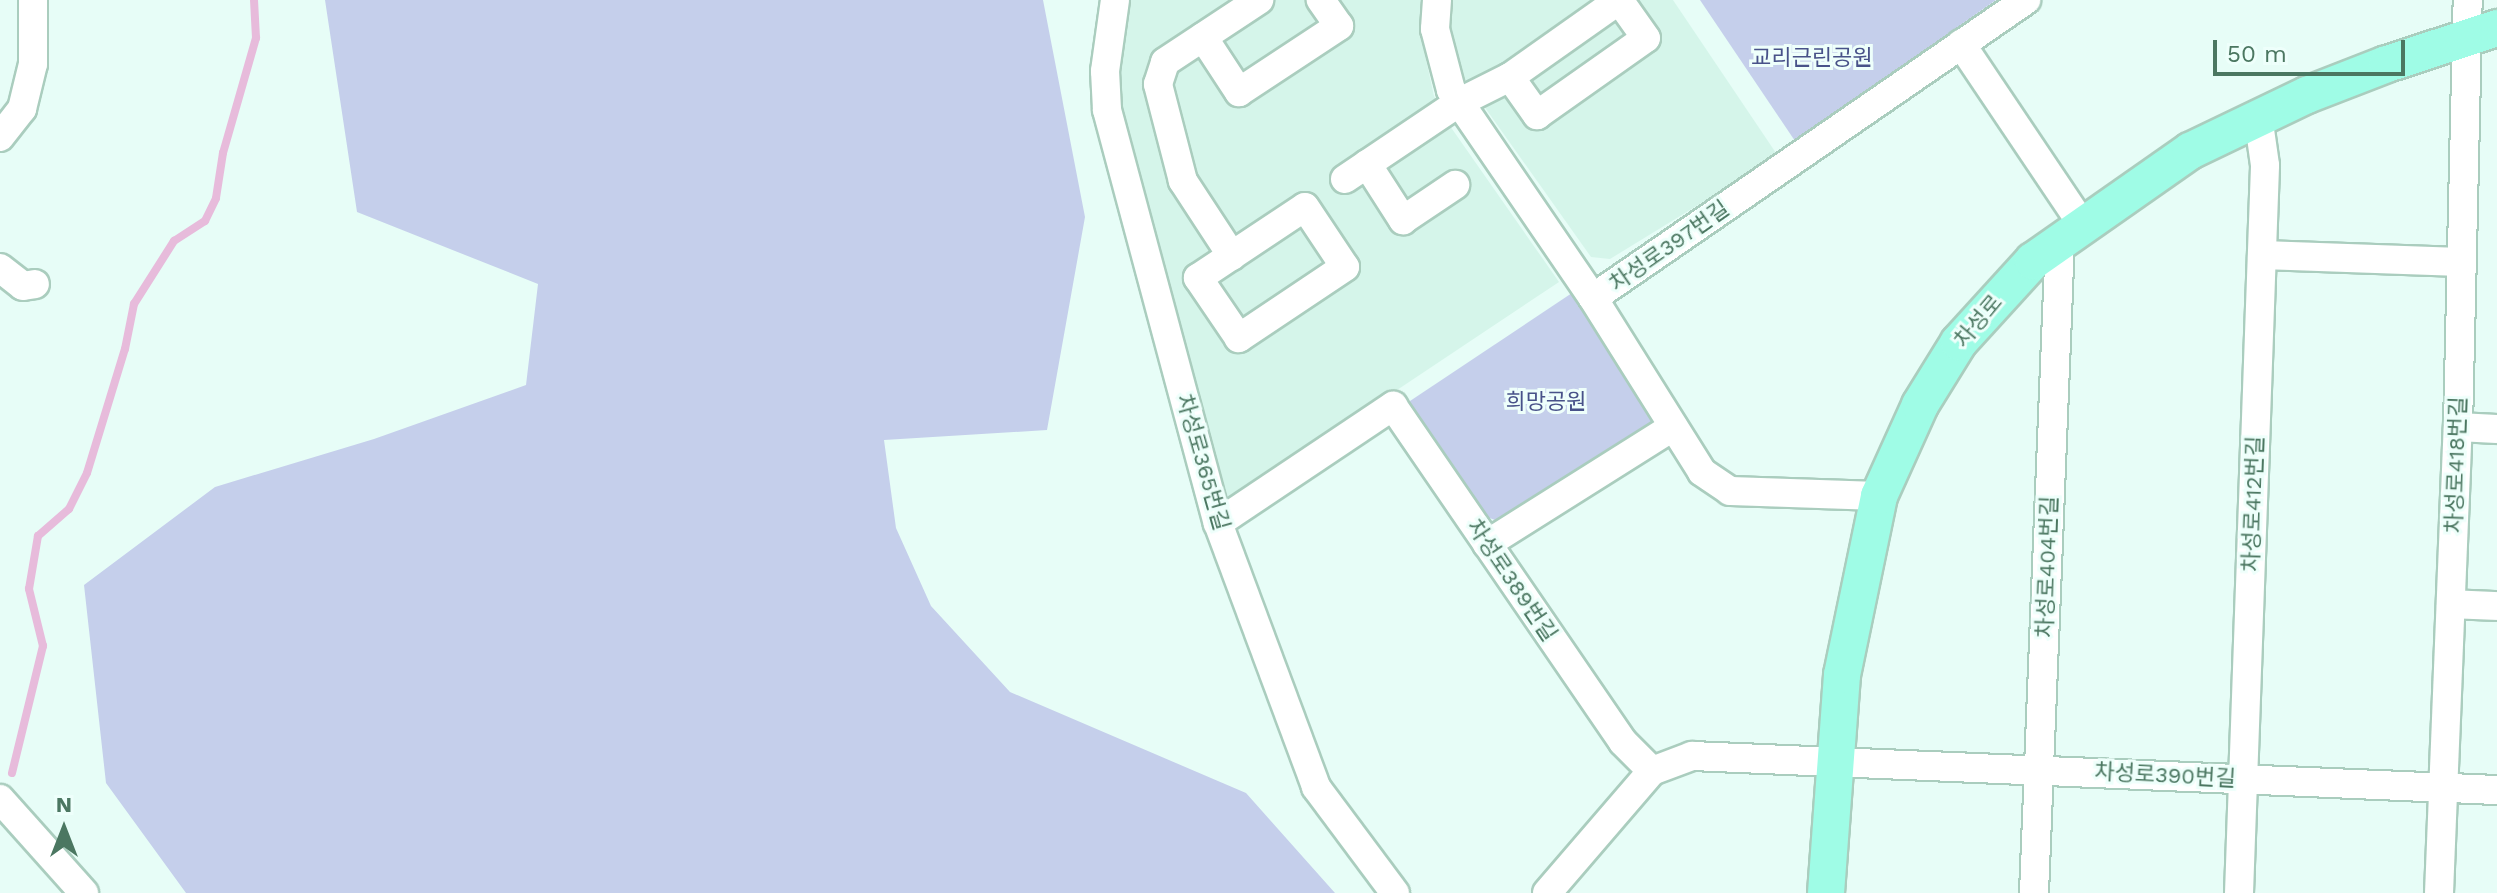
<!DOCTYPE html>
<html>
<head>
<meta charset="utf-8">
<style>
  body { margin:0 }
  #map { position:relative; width:2497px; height:893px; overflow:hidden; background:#e7fdf7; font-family:"Work Sans","Noto Sans KR",sans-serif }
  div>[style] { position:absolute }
  .residential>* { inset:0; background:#d5f5ea }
  .green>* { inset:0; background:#c5cfeb }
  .stream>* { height:8px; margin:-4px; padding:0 4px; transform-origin:4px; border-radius:4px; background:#e7bbdb }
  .roads { filter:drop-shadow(2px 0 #aacdbe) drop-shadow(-2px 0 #aacdbe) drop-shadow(0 2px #aacdbe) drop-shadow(0 -2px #aacdbe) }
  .minor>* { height:28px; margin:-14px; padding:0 14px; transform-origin:14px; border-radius:14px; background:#fff }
  .major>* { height:36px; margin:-18px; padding:0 18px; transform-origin:18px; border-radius:18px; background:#9ffce6 }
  span { translate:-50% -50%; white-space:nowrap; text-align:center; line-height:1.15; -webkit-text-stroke:6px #eefffb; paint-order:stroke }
  .park-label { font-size:22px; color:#485289 }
  .street-label { font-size:22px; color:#4b7761 }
  .north { position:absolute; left:24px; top:789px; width:80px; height:80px; -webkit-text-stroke:6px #eefffb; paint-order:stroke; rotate:0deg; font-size:22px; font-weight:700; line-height:32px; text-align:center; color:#4b7761 }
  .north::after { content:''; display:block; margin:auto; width:28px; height:36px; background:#4b7761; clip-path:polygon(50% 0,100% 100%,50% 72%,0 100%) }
  .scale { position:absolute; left:2213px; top:40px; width:192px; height:36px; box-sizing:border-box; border:4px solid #4b7761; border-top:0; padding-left:10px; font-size:24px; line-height:28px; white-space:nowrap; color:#4b7761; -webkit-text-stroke:6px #eefffb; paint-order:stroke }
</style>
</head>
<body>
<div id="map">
  <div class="residential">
    <div style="clip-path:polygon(1129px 0,1422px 0,1420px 32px,1434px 96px,1450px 126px,1559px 282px,1229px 502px,1121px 116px,1117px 91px)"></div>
    <div style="clip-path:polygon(1449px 0,1673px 0,1778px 156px,1610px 259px,1591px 257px,1464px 78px,1448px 24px)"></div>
  </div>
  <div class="green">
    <div style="clip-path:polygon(325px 0,1043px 0,1085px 217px,1047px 430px,884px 440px,896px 528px,931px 606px,1010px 692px,1246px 793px,1335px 893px,186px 893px,106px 783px,84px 585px,215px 487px,374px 439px,526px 385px,538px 284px,357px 212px)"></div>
    <div style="clip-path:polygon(1700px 0,1996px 0,1795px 141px)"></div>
    <div style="clip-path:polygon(1572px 293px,1654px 423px,1506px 517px,1495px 520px,1484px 516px,1404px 405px)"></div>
  </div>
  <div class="stream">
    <div style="left:12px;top:773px;width:131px;rotate:-76.3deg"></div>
    <div style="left:43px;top:646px;width:59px;rotate:-103.8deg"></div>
    <div style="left:29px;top:589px;width:54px;rotate:-80.4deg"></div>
    <div style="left:38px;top:536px;width:41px;rotate:-41.1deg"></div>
    <div style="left:69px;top:509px;width:40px;rotate:-63.4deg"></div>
    <div style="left:87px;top:473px;width:130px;rotate:-73deg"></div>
    <div style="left:125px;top:349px;width:46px;rotate:-78.7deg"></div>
    <div style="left:134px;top:304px;width:75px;rotate:-57.6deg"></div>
    <div style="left:174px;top:241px;width:37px;rotate:-33deg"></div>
    <div style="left:205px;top:221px;width:25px;rotate:-64deg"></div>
    <div style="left:216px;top:198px;width:46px;rotate:-81.2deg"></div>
    <div style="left:223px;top:153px;width:120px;rotate:-74deg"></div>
    <div style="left:256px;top:38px;width:38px;rotate:-93deg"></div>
  </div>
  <div class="roads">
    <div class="minor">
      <div style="left:1115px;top:0;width:72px;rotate:98deg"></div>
      <div style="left:1105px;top:71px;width:39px;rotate:87deg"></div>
      <div style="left:1107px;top:110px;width:428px;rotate:75deg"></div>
      <div style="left:1218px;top:523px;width:282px;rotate:69.6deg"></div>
      <div style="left:1316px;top:787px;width:132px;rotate:53.3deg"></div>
      <div style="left:1437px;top:0;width:29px;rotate:94deg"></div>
      <div style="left:1435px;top:29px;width:63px;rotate:75.3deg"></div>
      <div style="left:1451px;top:90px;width:252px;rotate:55.7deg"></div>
      <div style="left:1593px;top:298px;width:205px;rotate:57.9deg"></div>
      <div style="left:1702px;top:472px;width:34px;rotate:34deg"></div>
      <div style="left:1730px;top:491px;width:149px;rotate:1.9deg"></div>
      <div style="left:1203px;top:37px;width:66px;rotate:56.8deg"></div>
      <div style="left:1239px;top:92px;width:120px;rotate:-33.4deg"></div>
      <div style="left:1339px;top:26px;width:32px;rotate:-125deg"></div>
      <div style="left:1961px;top:44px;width:217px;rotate:56.1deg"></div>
      <div style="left:1510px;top:77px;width:47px;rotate:54.6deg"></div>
      <div style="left:1537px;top:115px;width:133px;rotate:-35.2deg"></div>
      <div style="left:1646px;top:38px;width:47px;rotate:-125.4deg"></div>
      <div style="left:0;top:137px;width:36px;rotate:-52deg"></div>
      <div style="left:22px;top:109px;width:46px;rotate:-76.3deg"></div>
      <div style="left:33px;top:64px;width:64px;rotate:-90deg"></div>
      <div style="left:1367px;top:164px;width:67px;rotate:57.3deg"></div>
      <div style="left:1403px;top:220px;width:63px;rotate:-33.9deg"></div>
      <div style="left:1345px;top:179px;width:136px;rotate:-33.9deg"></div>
      <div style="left:1458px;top:103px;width:58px;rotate:-26.6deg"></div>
      <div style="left:1510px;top:77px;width:133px;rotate:-35.2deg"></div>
      <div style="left:1305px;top:207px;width:72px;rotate:56.3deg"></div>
      <div style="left:1345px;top:267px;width:128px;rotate:146.2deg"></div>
      <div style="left:1239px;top:338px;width:73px;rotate:-124.3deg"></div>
      <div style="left:1198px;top:278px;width:128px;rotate:-33.6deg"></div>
      <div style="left:2262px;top:255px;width:199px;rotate:2deg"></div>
      <div style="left:1232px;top:256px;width:90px;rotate:-123.2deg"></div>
      <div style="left:1183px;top:181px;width:100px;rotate:-104.5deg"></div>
      <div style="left:1158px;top:84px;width:23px;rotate:-72deg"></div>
      <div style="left:1165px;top:62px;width:113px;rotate:-33.4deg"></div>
      <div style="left:0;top:268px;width:29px;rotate:38deg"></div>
      <div style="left:23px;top:286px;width:12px;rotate:-9deg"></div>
      <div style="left:1593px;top:298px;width:526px;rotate:-34.54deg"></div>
      <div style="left:2458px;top:427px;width:39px;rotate:3deg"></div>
      <div style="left:1218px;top:523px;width:211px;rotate:-33.8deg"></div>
      <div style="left:1393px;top:406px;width:407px;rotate:55.6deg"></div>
      <div style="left:1623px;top:742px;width:41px;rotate:45deg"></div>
      <div style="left:1487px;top:544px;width:220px;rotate:-32.2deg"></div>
      <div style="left:2451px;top:604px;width:46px;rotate:2.5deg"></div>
      <div style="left:0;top:799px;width:126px;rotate:48.2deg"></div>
      <div style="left:1547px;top:893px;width:161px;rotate:-49.3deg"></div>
      <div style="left:1652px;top:771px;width:43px;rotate:-20.6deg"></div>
      <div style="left:1692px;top:756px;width:806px;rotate:2.42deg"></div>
      <div style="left:2034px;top:893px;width:654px;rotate:-87.72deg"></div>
      <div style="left:2239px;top:893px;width:728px;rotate:-87.95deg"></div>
      <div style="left:2265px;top:165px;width:49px;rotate:-98.1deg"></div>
      <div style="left:2439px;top:893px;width:466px;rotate:-87.7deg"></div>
      <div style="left:2458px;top:427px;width:427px;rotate:-88.7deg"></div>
    </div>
    <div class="major">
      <div style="left:1826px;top:893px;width:219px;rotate:-85.8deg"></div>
      <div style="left:1842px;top:675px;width:183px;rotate:-78.3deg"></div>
      <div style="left:1879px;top:496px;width:100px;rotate:-65.7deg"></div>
      <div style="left:1920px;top:405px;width:74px;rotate:-58.2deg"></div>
      <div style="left:1959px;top:342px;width:110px;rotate:-47.6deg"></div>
      <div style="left:2033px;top:261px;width:192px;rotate:-35deg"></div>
      <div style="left:2190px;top:151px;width:130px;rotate:-25.6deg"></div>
      <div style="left:2307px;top:95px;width:86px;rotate:-21.2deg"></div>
      <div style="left:2387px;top:64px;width:116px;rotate:-18.1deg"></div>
    </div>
  </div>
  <div class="park-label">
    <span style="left:1812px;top:58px">교리근린공원</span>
    <span style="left:1546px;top:402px">희망공원</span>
  </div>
  <div class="street-label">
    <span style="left:1669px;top:246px;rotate:-35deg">차성로397번길</span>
    <span style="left:1978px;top:321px;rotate:-50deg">차성로</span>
    <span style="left:1203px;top:462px;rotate:74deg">차성로365번길</span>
    <span style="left:2456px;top:465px;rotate:-88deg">차성로418번길</span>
    <span style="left:2253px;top:504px;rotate:-88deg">차성로412번길</span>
    <span style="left:2047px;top:567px;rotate:-88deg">차성로404번길</span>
    <span style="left:1512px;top:580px;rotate:56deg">차성로389번길</span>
    <span style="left:2165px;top:775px;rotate:3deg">차성로390번길</span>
  </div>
  <div class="north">N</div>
  <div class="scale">50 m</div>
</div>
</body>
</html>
